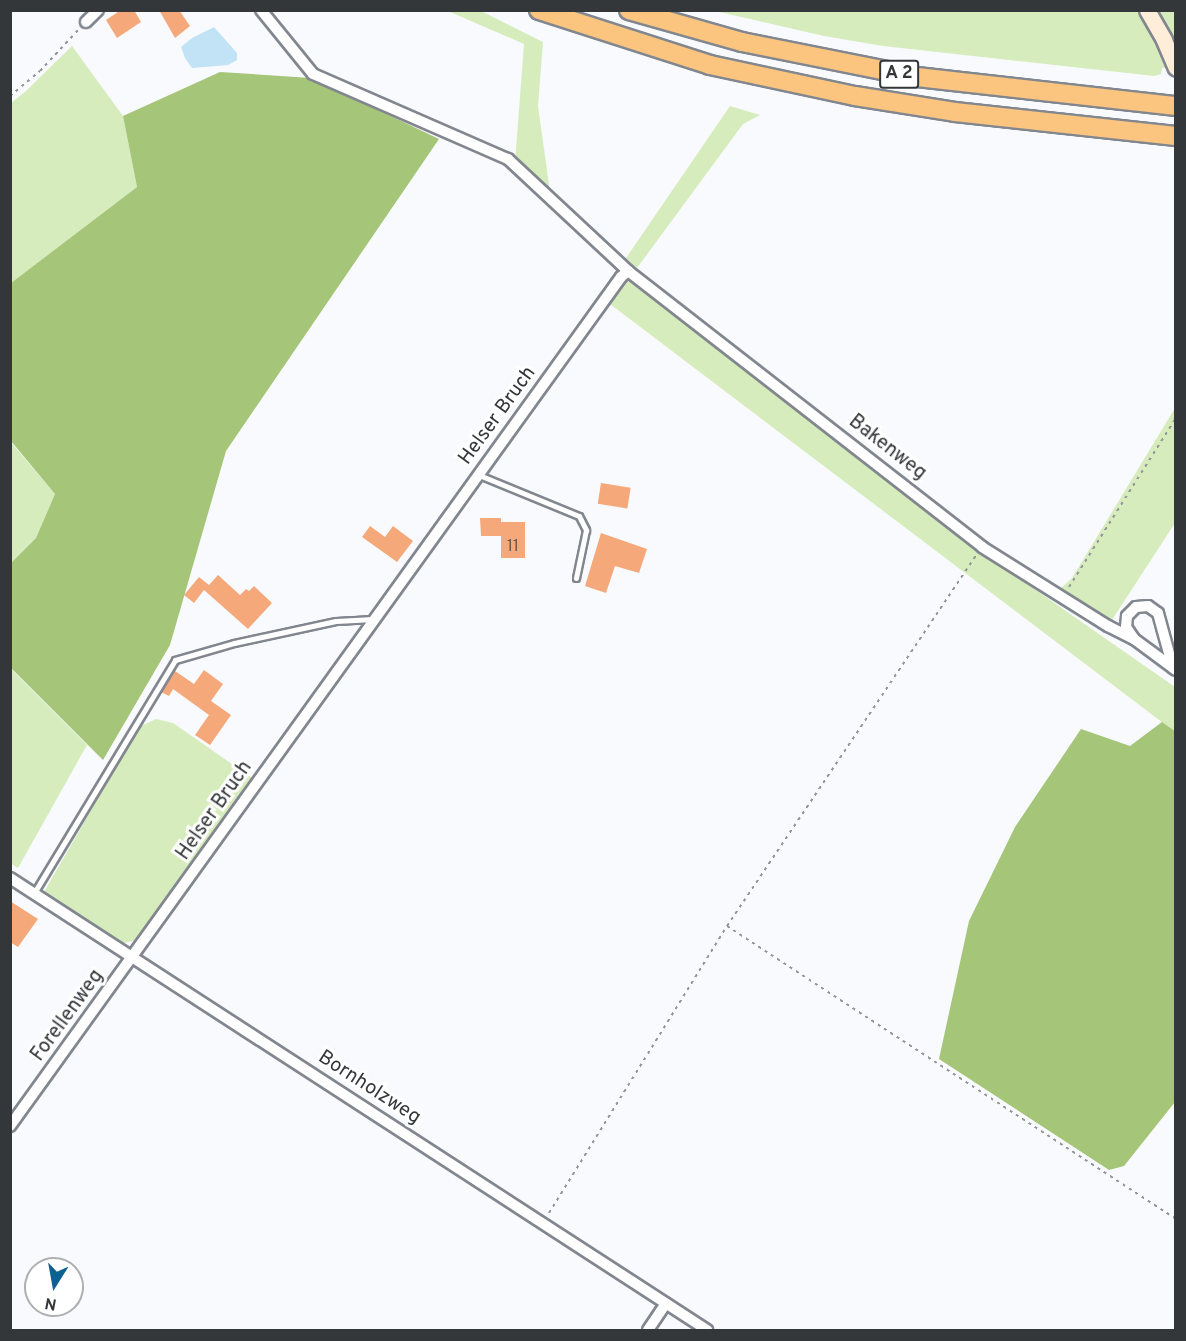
<!DOCTYPE html>
<html>
<head>
<meta charset="utf-8">
<style>
  body { margin:0 }
  #map { position:relative; width:1186px; height:1341px; overflow:hidden; background:#f8fafe; font-family:Overpass,sans-serif }
  div>[style] { position:absolute }
  .green>* { inset:0; background:#d7ecbc }
  .forest>* { inset:0; background:#a5c578 }
  .water>* { inset:0; background:#c1e3f5 }
  .building>* { inset:0; background:#f5a97b; transform-origin:0 0 }
  .path>* { height:2px; margin-top:-1px; transform-origin:0; background:repeating-linear-gradient(90deg,#929498 0 3px,transparent 0 7.5px) }
  .roads { filter:drop-shadow(2px 0 #82878f) drop-shadow(-2px 0 #82878f) drop-shadow(0 2px #82878f) drop-shadow(0 -2px #82878f) }
  .lane>* { height:5px; margin:-2.5px; padding:0 2.5px; transform-origin:2.5px; border-radius:2.5px; background:#fff }
  .street>* { height:10px; margin:-5px; padding:0 5px; transform-origin:5px; border-radius:5px; background:#fff }
  .secondary>* { height:15px; margin:-7.5px; padding:0 7.5px; transform-origin:7.5px; border-radius:7.5px; background:#feeed9 }
  .highway>* { height:18px; margin:-9px; padding:0 9px; transform-origin:9px; border-radius:9px; background:#fbc580 }
  span { translate:-50% -50%; white-space:nowrap; text-align:center; line-height:1.15; -webkit-text-stroke:6px #fff; paint-order:stroke }
  .number-label { font-size:16px; color:#64544a }
  .number-label span { -webkit-text-stroke-width:0 }
  .shield-label span { padding:2px 4px; background:#fff; border:2px solid; border-radius:4px; -webkit-text-stroke-width:0 }
  .shield-label { font-size:18px; color:#34373a; font-weight:700 }
  .street-label { font-size:20px; color:#34373a }
  .frame { position:absolute; inset:0; border:12px solid #34373a; pointer-events:none }
  .north { position:absolute; left:24px; top:1257px; width:60px; height:60px; box-sizing:border-box; background:#fff; border:2px solid #aeafb0; border-radius:50%; rotate:191deg; font-size:16px; font-weight:700; line-height:24px; text-align:center; color:#34373a }
  .north::after { content:''; display:block; margin:auto; width:21px; height:27px; background:#0c6192; clip-path:polygon(50% 0,100% 100%,50% 72%,0 100%) }
</style>
</head>
<body>
<div id="map">
  <div class="green">
    <div style="clip-path:polygon(448px 11px,481px 11px,543px 42px,538px 106px,550px 192px,515px 162px,524px 44px)"></div>
    <div style="clip-path:polygon(715px 11px,1175px 11px,1175px 67px,1162px 68px,1161px 74px,1154px 76px,883px 46px,824px 36px)"></div>
    <div style="clip-path:polygon(72px 46px,123px 116px,137px 187px,11px 283px,11px 103px,26px 91px)"></div>
    <div style="clip-path:polygon(730px 106px,760px 115px,743px 124px,637px 268px,626px 258px)"></div>
    <div style="clip-path:polygon(628px 278px,974px 547px,1175px 687px,1175px 732px,610px 304px)"></div>
    <div style="clip-path:polygon(1175px 408px,1175px 523px,1110px 623px,1059px 590px,1072px 578px)"></div>
    <div style="clip-path:polygon(10px 441px,55px 494px,36px 538px,11px 563px)"></div>
    <div style="clip-path:polygon(10px 668px,87px 745px,18px 868px,10px 863px)"></div>
    <div style="clip-path:polygon(156px 719px,173px 723px,252px 778px,134px 941px,123px 943px,44px 892px,139px 727px)"></div>
  </div>
  <div class="forest">
    <div style="clip-path:polygon(220px 72px,311px 78px,439px 139px,226px 451px,170px 645px,103px 760px,11px 668px,11px 563px,36px 538px,55px 494px,11px 441px,11px 283px,137px 187px,123px 116px)"></div>
    <div style="clip-path:polygon(1162px 722px,1176px 732px,1175px 1102px,1124px 1166px,1109px 1170px,939px 1059px,969px 921px,1015px 827px,1081px 729px,1130px 746px)"></div>
  </div>
  <div class="water">
    <div style="clip-path:polygon(214px 27px,237px 53px,237px 60px,228px 65px,192px 68px,185px 58px,181px 47px,192px 38px)"></div>
  </div>
  <div class="building">
    <div style="clip-path:polygon(121px 10px,134px 10px,141px 22px,117px 38px,106px 20px)"></div>
    <div style="clip-path:polygon(159px 10px,179px 10px,190px 26px,175px 38px)"></div>
    <div style="left:601px;top:483px;width:30px;height:21px;rotate:9deg"></div>
    <div style="clip-path:polygon(480px 518px,501px 518px,501px 522px,525px 522px,525px 558px,501px 558px,501px 536px,481px 536px)"></div>
    <div style="clip-path:polygon(370px 526px,385px 537px,393px 526px,413px 541px,397px 562px,362px 537px)"></div>
    <div style="clip-path:polygon(601px 533px,647px 549px,639px 573px,615px 566px,606px 593px,585px 586px)"></div>
    <div style="clip-path:polygon(218px 575px,240px 595px,246px 589px,249px 591px,254px 586px,272px 603px,248px 629px,204px 590px,194px 603px,184px 595px,199px 577px,209px 585px)"></div>
    <div style="clip-path:polygon(204px 670px,223px 684px,211px 701px,231px 715px,210px 745px,195px 735px,209px 715px,173px 689px,169px 696px,161px 692px,175px 671px,194px 684px)"></div>
    <div style="clip-path:polygon(10px 901px,38px 919px,18px 947px,10px 942px)"></div>
  </div>
  <div class="path">
    <div style="left:10px;top:96px;width:39px;rotate:-40deg"></div>
    <div style="left:40px;top:71px;width:57px;rotate:-47.1deg"></div>
    <div style="left:1069px;top:587px;width:200px;rotate:-57.7deg"></div>
    <div style="left:727px;top:926px;width:536px;rotate:33.13deg"></div>
    <div style="left:549px;top:1213px;width:338px;rotate:-58.2deg"></div>
    <div style="left:727px;top:926px;width:446px;rotate:-56.1deg"></div>
  </div>
  <div class="roads">
    <div class="lane">
      <div style="left:479px;top:475px;width:108px;rotate:22.3deg"></div>
      <div style="left:579px;top:516px;width:16px;rotate:63deg"></div>
      <div style="left:586px;top:530px;width:49px;rotate:101.8deg"></div>
      <div style="left:34px;top:893px;width:272px;rotate:-58.8deg"></div>
      <div style="left:175px;top:660px;width:61px;rotate:-16.1deg"></div>
      <div style="left:234px;top:643px;width:104px;rotate:-12.2deg"></div>
      <div style="left:336px;top:621px;width:37px;rotate:-3deg"></div>
    </div>
    <div class="street">
      <div style="left:261px;top:10px;width:82px;rotate:50.9deg"></div>
      <div style="left:313px;top:74px;width:213px;rotate:23.6deg"></div>
      <div style="left:508px;top:159px;width:164px;rotate:43deg"></div>
      <div style="left:628px;top:271px;width:449px;rotate:37.9deg"></div>
      <div style="left:982px;top:547px;width:149px;rotate:32.1deg"></div>
      <div style="left:1108px;top:626px;width:29px;rotate:27deg"></div>
      <div style="left:86px;top:22px;width:17px;rotate:-45deg"></div>
      <div style="left:1173px;top:668px;width:57px;rotate:-105.3deg"></div>
      <div style="left:1158px;top:613px;width:12px;rotate:-145deg"></div>
      <div style="left:1148px;top:606px;width:12px;rotate:175deg"></div>
      <div style="left:1136px;top:607px;width:13px;rotate:135deg"></div>
      <div style="left:1127px;top:616px;width:11px;rotate:95deg"></div>
      <div style="left:1126px;top:627px;width:14px;rotate:56deg"></div>
      <div style="left:1134px;top:639px;width:52px;rotate:36.4deg"></div>
      <div style="left:10px;top:878px;width:831px;rotate:32.96deg"></div>
      <div style="left:10px;top:1126px;width:1046px;rotate:-54.26deg"></div>
      <div style="left:621px;top:277px;width:9px;rotate:-41deg"></div>
      <div style="left:648px;top:1330px;width:32px;rotate:-56deg"></div>
    </div>
    <div class="secondary">
      <div style="left:1147px;top:10px;width:34px;rotate:60deg"></div>
      <div style="left:1164px;top:40px;width:30px;rotate:67deg"></div>
    </div>
    <div class="highway">
      <div style="left:539px;top:10px;width:180px;rotate:17.8deg"></div>
      <div style="left:710px;top:65px;width:148px;rotate:12.1deg"></div>
      <div style="left:855px;top:96px;width:101px;rotate:9.1deg"></div>
      <div style="left:955px;top:112px;width:222px;rotate:6.2deg"></div>
      <div style="left:629px;top:10px;width:117px;rotate:15.8deg"></div>
      <div style="left:742px;top:42px;width:178px;rotate:11.3deg"></div>
      <div style="left:917px;top:77px;width:261px;rotate:6.4deg"></div>
    </div>
  </div>
  <div class="number-label">
    <span style="left:513px;top:547px">11</span>
  </div>
  <div class="shield-label">
    <span style="left:899px;top:74px">A 2</span>
  </div>
  <div class="street-label">
    <span style="left:498px;top:416px;rotate:-54deg">Helser Bruch</span>
    <span style="left:887px;top:448px;rotate:38deg">Bakenweg</span>
    <span style="left:215px;top:811px;rotate:-55deg">Helser Bruch</span>
    <span style="left:68px;top:1016px;rotate:-54deg">Forellenweg</span>
    <span style="left:369px;top:1088px;rotate:33deg">Bornholzweg</span>
  </div>
  <div class="frame"></div>
  <div class="north">N</div>
</div>
</body>
</html>
